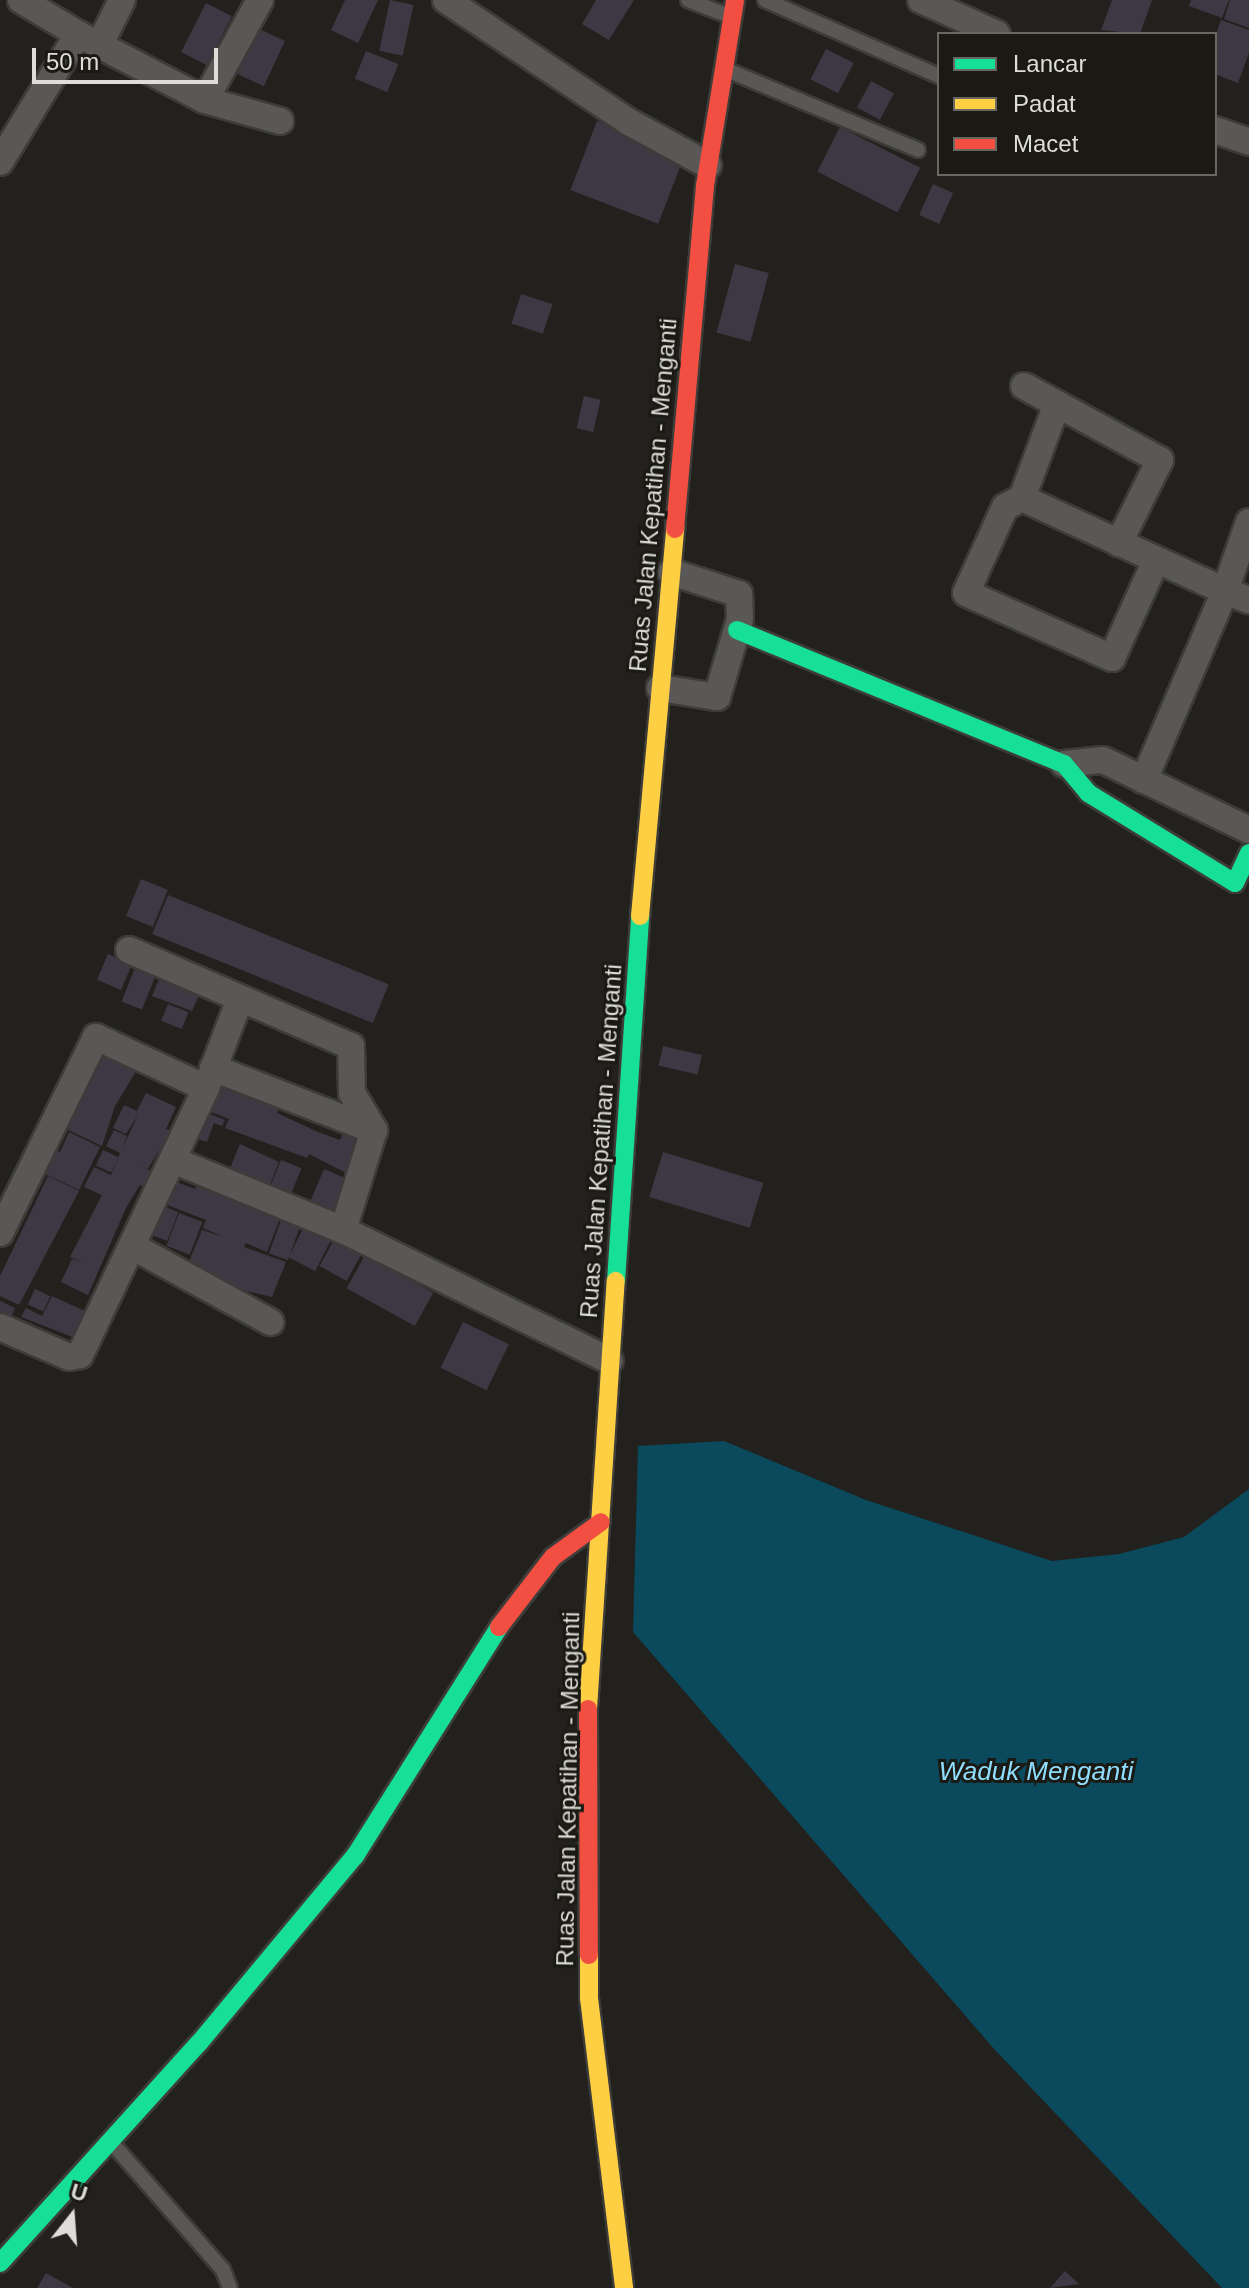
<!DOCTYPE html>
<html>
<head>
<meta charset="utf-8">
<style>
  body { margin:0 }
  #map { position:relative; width:1249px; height:2288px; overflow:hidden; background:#22211d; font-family:Helvetica,sans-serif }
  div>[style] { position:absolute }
  .water>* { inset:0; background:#0b495c }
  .building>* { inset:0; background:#3e3844; transform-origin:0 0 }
  .roads { filter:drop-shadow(2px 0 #3d3c39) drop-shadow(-2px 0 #3d3c39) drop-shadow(0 2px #3d3c39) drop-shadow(0 -2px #3d3c39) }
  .lane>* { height:14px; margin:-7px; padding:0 7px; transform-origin:7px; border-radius:7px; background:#595856 }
  .street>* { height:26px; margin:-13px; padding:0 13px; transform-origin:13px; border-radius:13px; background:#595856 }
  .fast>* { height:18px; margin:-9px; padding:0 9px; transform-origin:9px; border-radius:9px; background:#16e098 }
  .slow>* { height:18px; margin:-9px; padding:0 9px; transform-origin:9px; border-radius:9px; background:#ffcf43 }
  .jam>* { height:18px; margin:-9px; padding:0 9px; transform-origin:9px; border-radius:9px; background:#f24e42 }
  span { translate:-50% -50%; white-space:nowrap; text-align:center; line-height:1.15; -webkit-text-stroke:6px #1a1913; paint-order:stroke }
  .street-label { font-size:24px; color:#deddd9 }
  .water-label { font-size:26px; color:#8fdefe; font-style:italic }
  .legend { position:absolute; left:937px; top:32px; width:280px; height:144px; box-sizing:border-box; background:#1a1913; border:2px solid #686762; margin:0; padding:10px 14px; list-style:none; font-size:24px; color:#deddd9 }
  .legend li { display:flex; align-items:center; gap:16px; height:40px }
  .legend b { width:40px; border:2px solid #686762 }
  .north { position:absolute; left:32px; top:2176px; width:80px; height:80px; -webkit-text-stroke:6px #1a1913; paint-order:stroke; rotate:17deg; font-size:22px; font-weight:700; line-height:32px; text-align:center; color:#deddd9 }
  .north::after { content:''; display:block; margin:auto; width:28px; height:36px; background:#deddd9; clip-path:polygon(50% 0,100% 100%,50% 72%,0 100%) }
  .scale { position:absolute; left:32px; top:48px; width:186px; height:36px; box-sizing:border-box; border:4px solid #deddd9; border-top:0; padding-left:10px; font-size:24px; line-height:28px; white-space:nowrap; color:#deddd9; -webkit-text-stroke:6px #1a1913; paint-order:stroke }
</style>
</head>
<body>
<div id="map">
  <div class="water">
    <div style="clip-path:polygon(724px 1441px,866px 1500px,1052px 1561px,1119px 1554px,1184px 1537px,1249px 1489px,1249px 2288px,1222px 2288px,995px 2050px,633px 1632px,638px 1446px)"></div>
  </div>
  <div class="building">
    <div style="clip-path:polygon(345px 0,378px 0,358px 43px,331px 30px)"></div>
    <div style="left:390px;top:0;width:24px;height:52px;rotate:12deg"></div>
    <div style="clip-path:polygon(596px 0,634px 0,609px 40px,582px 24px)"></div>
    <div style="clip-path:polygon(1112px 0,1152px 0,1140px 34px,1101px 30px)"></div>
    <div style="clip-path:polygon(1191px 0,1229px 0,1222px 18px,1189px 6px)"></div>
    <div style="clip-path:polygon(1230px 0,1249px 0,1249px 28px,1224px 19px)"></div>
    <div style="left:206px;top:3px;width:29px;height:55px;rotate:27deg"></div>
    <div style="clip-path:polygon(1221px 20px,1249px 30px,1249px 53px,1238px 83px,1215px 74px,1215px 37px)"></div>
    <div style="left:255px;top:27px;width:33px;height:50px;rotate:25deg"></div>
    <div style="left:826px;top:49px;width:31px;height:34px;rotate:27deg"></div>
    <div style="left:366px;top:51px;width:35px;height:30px;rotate:22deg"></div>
    <div style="left:871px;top:81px;width:26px;height:30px;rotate:28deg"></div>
    <div style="left:597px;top:121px;width:94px;height:74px;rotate:21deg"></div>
    <div style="left:840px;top:127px;width:90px;height:50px;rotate:27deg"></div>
    <div style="left:933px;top:184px;width:22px;height:34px;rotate:24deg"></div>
    <div style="left:735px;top:264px;width:35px;height:71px;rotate:15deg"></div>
    <div style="left:521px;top:294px;width:33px;height:31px;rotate:18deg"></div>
    <div style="left:584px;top:396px;width:17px;height:33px;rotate:13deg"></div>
    <div style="left:141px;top:879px;width:29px;height:40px;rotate:22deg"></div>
    <div style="left:168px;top:895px;width:238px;height:42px;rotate:22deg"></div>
    <div style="left:108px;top:954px;width:26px;height:28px;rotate:23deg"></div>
    <div style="left:135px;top:968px;width:22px;height:36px;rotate:22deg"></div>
    <div style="clip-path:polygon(162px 972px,201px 991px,192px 1011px,152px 996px)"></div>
    <div style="left:168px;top:1004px;width:22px;height:18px;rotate:22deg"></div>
    <div style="left:663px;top:1046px;width:40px;height:20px;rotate:13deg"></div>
    <div style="clip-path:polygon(100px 1047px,140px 1065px,115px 1106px,102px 1146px,68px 1130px)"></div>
    <div style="clip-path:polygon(219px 1079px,280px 1104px,277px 1113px,318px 1132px,340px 1140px,344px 1130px,364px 1139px,350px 1175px,309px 1154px,307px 1158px,225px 1128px,229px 1119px,206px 1110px)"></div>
    <div style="clip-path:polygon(146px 1093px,176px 1107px,166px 1129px,171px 1131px,148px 1169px,134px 1162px,155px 1173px,148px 1189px,140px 1185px,126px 1208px,88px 1295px,61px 1282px,72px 1259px,84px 1263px,70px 1257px,102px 1195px,84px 1187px,94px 1167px,111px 1175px,120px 1153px,106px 1146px,114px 1130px,127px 1136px,122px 1149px,138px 1115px,126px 1134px,113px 1128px,124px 1105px,137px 1111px)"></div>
    <div style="clip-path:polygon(205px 1112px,225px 1120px,222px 1126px,214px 1123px,207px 1142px,195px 1138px)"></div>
    <div style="clip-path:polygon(69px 1132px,100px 1147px,79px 1190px,41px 1172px,52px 1149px,60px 1152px)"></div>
    <div style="clip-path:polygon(240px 1144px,279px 1162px,268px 1190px,230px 1168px)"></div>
    <div style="left:103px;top:1150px;width:17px;height:17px;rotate:25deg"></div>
    <div style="left:663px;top:1152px;width:105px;height:47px;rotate:17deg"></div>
    <div style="left:281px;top:1160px;width:22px;height:35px;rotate:22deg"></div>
    <div style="left:324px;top:1169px;width:26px;height:35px;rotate:23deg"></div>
    <div style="clip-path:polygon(48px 1176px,79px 1191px,19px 1305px,0 1296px,0 1276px)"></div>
    <div style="clip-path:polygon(200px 1176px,219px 1184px,215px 1194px,281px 1216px,267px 1252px,246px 1243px,244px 1247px,286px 1262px,272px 1297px,229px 1287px,188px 1264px,202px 1230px,224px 1237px,203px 1228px,206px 1220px,160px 1202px,169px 1179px,195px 1189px)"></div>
    <div style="left:155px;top:1203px;width:25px;height:31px;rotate:21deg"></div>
    <div style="left:284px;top:1212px;width:20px;height:44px;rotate:20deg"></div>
    <div style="left:179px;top:1213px;width:25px;height:35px;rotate:21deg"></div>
    <div style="left:308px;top:1219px;width:30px;height:43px;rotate:27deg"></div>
    <div style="left:335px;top:1238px;width:31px;height:32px;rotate:29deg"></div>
    <div style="left:365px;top:1255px;width:78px;height:38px;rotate:29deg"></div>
    <div style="left:35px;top:1289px;width:17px;height:17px;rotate:25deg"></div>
    <div style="clip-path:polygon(52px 1296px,85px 1311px,73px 1337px,21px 1317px,26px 1308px,42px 1316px)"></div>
    <div style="clip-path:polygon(0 1301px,15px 1308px,11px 1317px,0 1312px)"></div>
    <div style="left:463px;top:1322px;width:51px;height:51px;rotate:26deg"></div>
    <div style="clip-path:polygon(1065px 2271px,1079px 2284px,1050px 2288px)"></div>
    <div style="clip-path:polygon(46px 2273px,73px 2288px,37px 2288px)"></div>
  </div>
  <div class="roads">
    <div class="lane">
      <div style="left:688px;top:0;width:44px;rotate:21.3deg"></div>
      <div style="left:765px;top:0;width:190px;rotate:23.6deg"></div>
      <div style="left:727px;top:70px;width:207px;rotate:22.7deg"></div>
      <div style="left:111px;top:2142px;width:170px;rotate:48.8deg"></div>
      <div style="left:223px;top:2270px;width:19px;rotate:69deg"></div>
    </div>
    <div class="street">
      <div style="left:21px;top:0;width:66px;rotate:30.8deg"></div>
      <div style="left:260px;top:0;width:114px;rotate:118.8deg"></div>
      <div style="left:205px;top:100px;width:78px;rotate:15.6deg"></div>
      <div style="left:446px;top:0;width:220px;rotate:33.7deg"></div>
      <div style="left:629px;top:122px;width:90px;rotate:28.6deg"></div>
      <div style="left:921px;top:0;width:83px;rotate:24.1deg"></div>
      <div style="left:100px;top:44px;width:49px;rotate:-63.4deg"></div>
      <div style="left:1215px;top:130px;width:36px;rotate:19deg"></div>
      <div style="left:0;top:162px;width:150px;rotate:-58.6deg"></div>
      <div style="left:78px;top:34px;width:143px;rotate:27.5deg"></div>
      <div style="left:1024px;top:386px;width:155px;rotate:28.6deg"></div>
      <div style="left:1160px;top:460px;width:93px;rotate:116.3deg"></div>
      <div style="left:1057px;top:404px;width:100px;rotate:110.4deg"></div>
      <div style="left:1022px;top:498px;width:19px;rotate:152deg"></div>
      <div style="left:1005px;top:507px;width:94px;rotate:114.4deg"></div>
      <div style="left:966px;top:593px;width:160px;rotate:24deg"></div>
      <div style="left:1112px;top:658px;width:107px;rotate:-65.8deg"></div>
      <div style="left:1022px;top:498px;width:223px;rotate:24.6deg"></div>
      <div style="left:1225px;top:591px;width:206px;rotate:113.2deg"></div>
      <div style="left:1249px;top:522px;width:73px;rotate:109.2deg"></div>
      <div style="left:1225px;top:591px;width:26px;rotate:21deg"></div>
      <div style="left:660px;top:688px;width:58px;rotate:9deg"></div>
      <div style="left:717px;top:697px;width:81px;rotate:-73.6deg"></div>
      <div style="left:740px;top:619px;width:25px;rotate:-92deg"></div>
      <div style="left:739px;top:594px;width:71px;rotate:-162.1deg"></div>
      <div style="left:1064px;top:764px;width:39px;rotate:-6deg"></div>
      <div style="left:1103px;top:760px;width:162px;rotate:25.6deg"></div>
      <div style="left:129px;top:950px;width:242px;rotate:23.4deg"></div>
      <div style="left:351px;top:1046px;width:47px;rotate:88.8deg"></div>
      <div style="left:352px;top:1093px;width:43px;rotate:59.3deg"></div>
      <div style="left:374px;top:1130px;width:105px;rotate:107.2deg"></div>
      <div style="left:213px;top:1068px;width:173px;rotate:21.1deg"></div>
      <div style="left:173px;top:1160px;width:184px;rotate:22.4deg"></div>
      <div style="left:343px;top:1230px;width:297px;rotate:26.1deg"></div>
      <div style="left:0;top:1233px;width:218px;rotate:-63.9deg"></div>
      <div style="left:96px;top:1037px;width:121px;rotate:24.9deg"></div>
      <div style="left:132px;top:1246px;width:158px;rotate:28.8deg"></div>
      <div style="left:0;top:1327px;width:75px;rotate:23.5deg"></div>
      <div style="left:69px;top:1357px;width:11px;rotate:-10deg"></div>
      <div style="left:80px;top:1355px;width:295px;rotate:-64.7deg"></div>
      <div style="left:206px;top:1088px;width:95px;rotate:-69.1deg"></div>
    </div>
    <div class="fast">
      <div style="left:737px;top:630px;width:353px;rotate:22.3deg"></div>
      <div style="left:1064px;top:764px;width:38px;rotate:50deg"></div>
      <div style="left:1088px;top:793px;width:172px;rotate:31.5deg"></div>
      <div style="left:1235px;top:883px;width:33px;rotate:-65deg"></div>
      <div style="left:616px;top:1281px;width:366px;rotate:-86.2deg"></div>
      <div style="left:0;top:2263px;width:297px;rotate:-47.9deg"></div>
      <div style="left:199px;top:2043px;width:244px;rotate:-50.2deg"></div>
      <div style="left:355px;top:1856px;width:271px;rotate:-57.8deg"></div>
    </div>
    <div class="slow">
      <div style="left:640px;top:916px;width:389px;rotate:-84.8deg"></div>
      <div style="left:588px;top:1709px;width:429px;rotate:-86.3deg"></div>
      <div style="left:589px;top:1955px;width:43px;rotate:90deg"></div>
      <div style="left:589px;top:1998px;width:292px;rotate:83.1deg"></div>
    </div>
    <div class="jam">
      <div style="left:675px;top:529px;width:344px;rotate:-85deg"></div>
      <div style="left:705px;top:186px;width:188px;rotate:-80.8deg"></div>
      <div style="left:499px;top:1627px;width:88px;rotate:-52.4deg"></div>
      <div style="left:553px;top:1557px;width:59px;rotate:-36.1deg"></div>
      <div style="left:588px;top:1709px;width:246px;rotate:89.8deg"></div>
    </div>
  </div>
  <div class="street-label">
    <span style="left:653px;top:495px;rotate:-85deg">Ruas Jalan Kepatihan - Menganti</span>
    <span style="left:601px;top:1141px;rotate:-86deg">Ruas Jalan Kepatihan - Menganti</span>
    <span style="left:568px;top:1789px;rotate:-89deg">Ruas Jalan Kepatihan - Menganti</span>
  </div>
  <div class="water-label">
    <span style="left:1036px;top:1772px">Waduk Menganti</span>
  </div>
  <ul class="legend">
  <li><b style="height:10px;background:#16e098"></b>Lancar</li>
  <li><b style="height:10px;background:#ffcf43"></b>Padat</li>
  <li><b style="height:10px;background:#f24e42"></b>Macet</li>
  </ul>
  <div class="north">U</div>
  <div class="scale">50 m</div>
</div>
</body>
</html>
